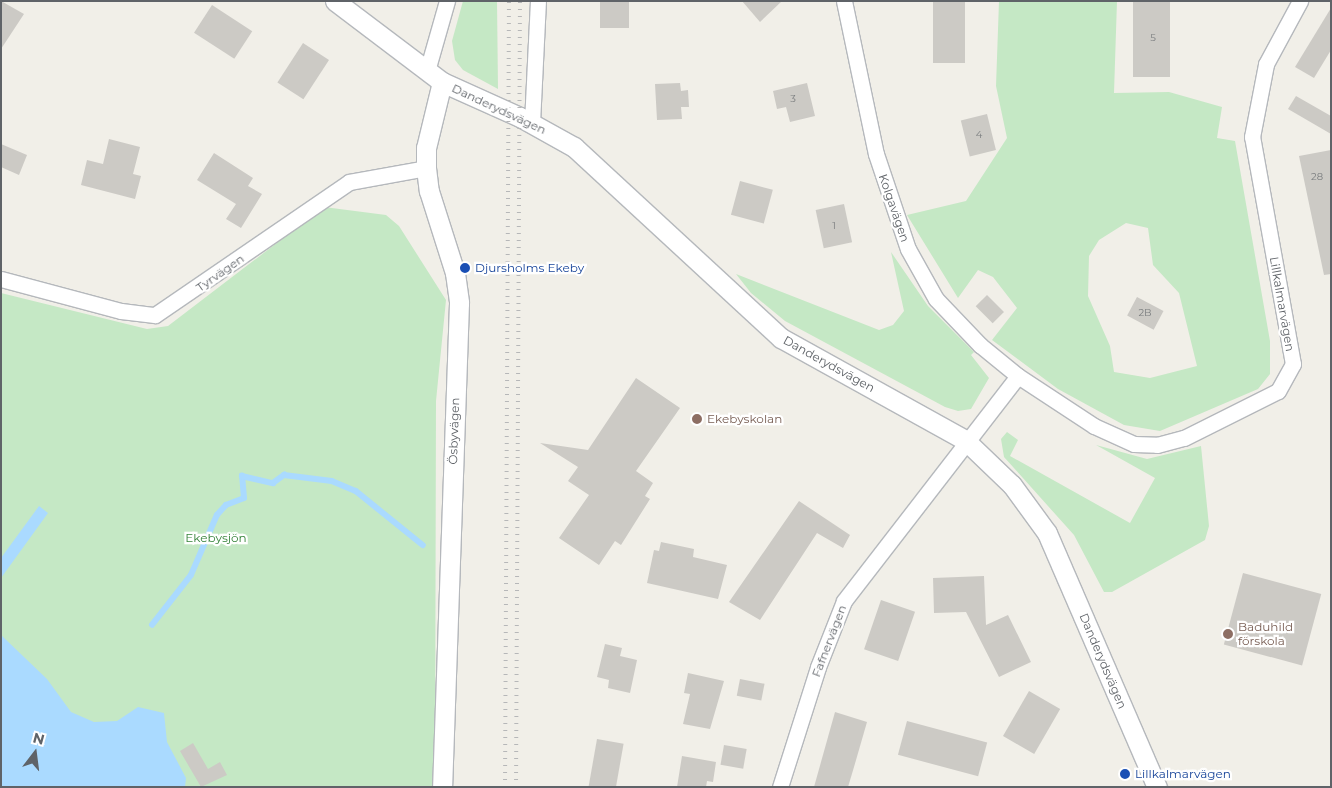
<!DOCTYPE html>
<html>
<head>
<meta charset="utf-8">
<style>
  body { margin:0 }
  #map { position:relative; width:1332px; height:788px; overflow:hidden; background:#f1efe8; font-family:Montserrat,sans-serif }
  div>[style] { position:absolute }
  .green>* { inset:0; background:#c5e8c5 }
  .water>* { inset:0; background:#aadaff }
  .stream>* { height:5.5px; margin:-2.75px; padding:0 2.75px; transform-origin:2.75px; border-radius:2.75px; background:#aadaff }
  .building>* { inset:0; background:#cccac5; transform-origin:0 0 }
  .roads { filter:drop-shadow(1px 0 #b5b8bc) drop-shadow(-1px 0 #b5b8bc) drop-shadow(0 1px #b5b8bc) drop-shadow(0 -1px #b5b8bc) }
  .minor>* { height:15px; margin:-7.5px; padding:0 7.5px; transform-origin:7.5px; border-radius:7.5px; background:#fff }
  .tertiary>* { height:19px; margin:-9.5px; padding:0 9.5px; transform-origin:9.5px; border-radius:9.5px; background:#fff }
  .rail>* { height:4px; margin-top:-2px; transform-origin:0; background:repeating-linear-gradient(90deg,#b6b7b8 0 1px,transparent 0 7px) }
  .dots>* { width:14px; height:14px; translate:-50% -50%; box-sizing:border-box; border:2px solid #fff; border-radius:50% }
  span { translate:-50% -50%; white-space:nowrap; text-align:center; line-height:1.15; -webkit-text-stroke:4.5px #fff; paint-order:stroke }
  .number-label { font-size:10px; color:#7a7d7f }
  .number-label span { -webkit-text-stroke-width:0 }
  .street-label { font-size:12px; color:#5f6368 }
  .transit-label { font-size:12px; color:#164399 }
  .left { translate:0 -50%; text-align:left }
  .education-label { font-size:12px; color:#785e54 }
  .park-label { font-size:12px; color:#348238 }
  .frame { position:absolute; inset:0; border:2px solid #5f6368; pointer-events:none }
  .north { position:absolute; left:10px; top:728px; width:50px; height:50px; -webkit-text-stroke:4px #fff; paint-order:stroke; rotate:15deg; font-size:14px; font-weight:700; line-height:20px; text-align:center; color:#5f6368 }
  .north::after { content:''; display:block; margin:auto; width:18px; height:22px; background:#5f6368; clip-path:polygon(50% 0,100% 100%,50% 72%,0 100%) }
</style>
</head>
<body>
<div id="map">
  <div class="green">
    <div style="clip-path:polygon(463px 1px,497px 1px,498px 89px,463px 70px,455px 60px,452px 41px)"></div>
    <div style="clip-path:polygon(evenodd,999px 1px,1117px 1px,1114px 93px,1169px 92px,1222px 107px,1217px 138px,1235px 141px,1270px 341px,1270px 374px,1258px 389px,1160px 431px,1124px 425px,1058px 389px,992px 340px,1017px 308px,993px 277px,978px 270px,958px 298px,907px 215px,966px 201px,1007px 138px,996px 86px,999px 1px,1126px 223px,1148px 228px,1153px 265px,1179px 293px,1197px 366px,1150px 378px,1114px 372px,1110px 346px,1088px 296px,1089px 256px,1099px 240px,1126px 223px)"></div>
    <div style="clip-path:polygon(324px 207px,386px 215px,399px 226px,446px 300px,436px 401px,435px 787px,1px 787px,1px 293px,147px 329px,168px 326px)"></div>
    <div style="clip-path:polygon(891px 252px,928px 306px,974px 352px,971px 355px,989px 378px,971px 409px,958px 411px,945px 407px,785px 321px,751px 293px,736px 274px,879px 330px,893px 325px,904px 311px)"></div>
    <div style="clip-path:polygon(1007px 432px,1018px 440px,1010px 456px,1130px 523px,1155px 478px,1096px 445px,1147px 459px,1201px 446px,1209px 526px,1205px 540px,1112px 592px,1104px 592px,1074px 535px,1004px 457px,1001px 439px)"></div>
  </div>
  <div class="water">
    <div style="clip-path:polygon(39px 506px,48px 513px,1px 578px,1px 558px)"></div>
    <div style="clip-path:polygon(1px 635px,47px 679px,71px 712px,94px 722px,117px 721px,138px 707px,164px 713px,167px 742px,186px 778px,185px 787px,1px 787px)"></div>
  </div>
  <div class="stream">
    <div style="left:152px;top:625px;width:63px;rotate:-52deg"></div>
    <div style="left:191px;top:575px;width:65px;rotate:-66.6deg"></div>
    <div style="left:217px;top:515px;width:13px;rotate:-48deg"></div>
    <div style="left:226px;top:505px;width:19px;rotate:-21deg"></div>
    <div style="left:244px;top:498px;width:22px;rotate:-95deg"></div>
    <div style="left:242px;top:476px;width:32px;rotate:13deg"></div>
    <div style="left:273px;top:483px;width:14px;rotate:-36deg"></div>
    <div style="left:284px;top:475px;width:48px;rotate:7.1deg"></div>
    <div style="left:332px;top:481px;width:26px;rotate:23deg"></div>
    <div style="left:356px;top:491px;width:86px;rotate:38.9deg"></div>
  </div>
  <div class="building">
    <div style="clip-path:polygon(1px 1px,24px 14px,1px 49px)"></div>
    <div style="left:600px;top:1px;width:29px;height:27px"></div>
    <div style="clip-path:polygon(742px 1px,782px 1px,760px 22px)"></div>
    <div style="left:933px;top:1px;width:32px;height:62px"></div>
    <div style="left:1133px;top:1px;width:37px;height:76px"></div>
    <div style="left:212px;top:5px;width:48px;height:33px;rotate:33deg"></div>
    <div style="clip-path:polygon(1331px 8px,1331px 50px,1314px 78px,1295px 67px)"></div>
    <div style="left:303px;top:43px;width:31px;height:47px;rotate:33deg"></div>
    <div style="clip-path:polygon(680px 83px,681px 91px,688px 90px,689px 107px,681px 107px,682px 119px,657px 120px,655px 84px)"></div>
    <div style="clip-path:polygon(807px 83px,815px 116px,790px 122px,786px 107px,777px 109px,773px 91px)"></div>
    <div style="clip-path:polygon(1296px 96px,1331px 116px,1331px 134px,1288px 109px)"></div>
    <div style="left:987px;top:114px;width:37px;height:27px;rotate:76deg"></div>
    <div style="clip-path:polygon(109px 139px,140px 147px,133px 174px,141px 176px,135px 199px,81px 185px,87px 160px,103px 164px)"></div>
    <div style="clip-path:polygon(1px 144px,27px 155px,19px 175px,1px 167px)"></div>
    <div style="clip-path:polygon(1331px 150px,1331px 274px,1324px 275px,1299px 156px)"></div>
    <div style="clip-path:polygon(214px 153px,253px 178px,248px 186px,262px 194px,241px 228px,226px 219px,236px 204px,197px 180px)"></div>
    <div style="left:740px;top:181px;width:34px;height:35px;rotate:15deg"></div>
    <div style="left:844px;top:204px;width:39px;height:29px;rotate:78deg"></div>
    <div style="left:987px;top:295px;width:24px;height:16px;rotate:45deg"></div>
    <div style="left:1137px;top:297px;width:30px;height:21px;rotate:28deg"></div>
    <div style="clip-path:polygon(636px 378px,680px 408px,636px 471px,653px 483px,645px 496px,650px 499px,621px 545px,615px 541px,599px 565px,559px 538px,589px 495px,568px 481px,578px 467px,540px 443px,588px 450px)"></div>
    <div style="clip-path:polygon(799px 501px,850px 535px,843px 548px,817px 533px,760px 620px,729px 602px)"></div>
    <div style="clip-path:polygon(661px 542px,694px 549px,693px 557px,727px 565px,718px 599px,647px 583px,654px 550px,659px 551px)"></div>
    <div style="left:1243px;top:573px;width:81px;height:74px;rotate:15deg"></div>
    <div style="clip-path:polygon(984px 576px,986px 625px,1008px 615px,1031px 662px,999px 677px,966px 612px,934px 613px,933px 578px)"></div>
    <div style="left:881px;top:600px;width:36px;height:52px;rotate:19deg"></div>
    <div style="clip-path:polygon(605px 644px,622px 648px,620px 656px,637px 660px,630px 693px,608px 688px,609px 680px,597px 677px)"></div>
    <div style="clip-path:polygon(688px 673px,724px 681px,710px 729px,683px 724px,690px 694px,684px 693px)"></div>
    <div style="left:740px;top:679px;width:25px;height:17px;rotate:11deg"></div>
    <div style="left:1029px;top:691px;width:36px;height:52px;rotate:30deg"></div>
    <div style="clip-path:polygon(835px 712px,867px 722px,854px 767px,848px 787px,814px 787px)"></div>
    <div style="left:907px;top:721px;width:83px;height:35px;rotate:15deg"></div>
    <div style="left:597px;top:739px;width:27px;height:49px;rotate:10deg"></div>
    <div style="clip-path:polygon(193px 743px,208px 769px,220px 762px,227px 775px,201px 787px,180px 751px)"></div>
    <div style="left:724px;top:745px;width:23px;height:20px;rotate:10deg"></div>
    <div style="clip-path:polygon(682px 756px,716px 762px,713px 782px,707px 781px,706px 787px,677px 787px)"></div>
  </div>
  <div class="roads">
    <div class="minor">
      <div style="left:844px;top:1px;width:156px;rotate:78.2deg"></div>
      <div style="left:876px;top:154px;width:100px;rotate:71.4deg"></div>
      <div style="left:908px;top:249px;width:57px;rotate:60.8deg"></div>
      <div style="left:936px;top:299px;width:64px;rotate:46.3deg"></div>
      <div style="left:980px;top:345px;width:49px;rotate:39.2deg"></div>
      <div style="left:427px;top:71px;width:73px;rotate:-74.1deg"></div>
      <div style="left:532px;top:123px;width:122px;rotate:-87.2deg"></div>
      <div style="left:1px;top:279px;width:124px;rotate:14.9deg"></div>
      <div style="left:121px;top:311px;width:34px;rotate:7deg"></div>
      <div style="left:155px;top:315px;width:235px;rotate:-34.4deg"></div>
      <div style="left:349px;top:182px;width:78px;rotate:-10.3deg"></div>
      <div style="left:780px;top:787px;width:126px;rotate:-72.4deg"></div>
      <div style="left:818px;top:667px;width:71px;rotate:-68.5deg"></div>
      <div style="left:844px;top:601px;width:284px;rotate:-52.3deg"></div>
      <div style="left:1018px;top:376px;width:91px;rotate:33.3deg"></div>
      <div style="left:1094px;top:426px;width:44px;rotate:24.2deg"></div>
      <div style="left:1134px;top:444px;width:23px;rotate:2deg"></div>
      <div style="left:1157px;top:445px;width:28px;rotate:-15deg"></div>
      <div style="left:1184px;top:438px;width:105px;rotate:-26.6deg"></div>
      <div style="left:1278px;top:391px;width:31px;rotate:-61deg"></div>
      <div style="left:1293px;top:364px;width:231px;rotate:-100.2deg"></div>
      <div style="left:1252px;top:137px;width:74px;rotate:-79.1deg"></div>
      <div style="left:1266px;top:64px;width:72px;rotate:-61.6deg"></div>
    </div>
    <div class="tertiary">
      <div style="left:335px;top:1px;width:134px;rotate:37.1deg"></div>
      <div style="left:442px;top:82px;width:85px;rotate:24.2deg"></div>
      <div style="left:520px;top:117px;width:62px;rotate:29.1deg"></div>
      <div style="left:574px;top:147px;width:282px;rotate:42.7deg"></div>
      <div style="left:781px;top:338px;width:210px;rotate:29deg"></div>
      <div style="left:965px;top:440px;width:65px;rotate:43.8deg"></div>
      <div style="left:1012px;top:485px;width:59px;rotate:53.9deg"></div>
      <div style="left:1047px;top:533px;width:277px;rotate:66.6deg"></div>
      <div style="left:442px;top:82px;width:68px;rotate:103.6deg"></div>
      <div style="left:426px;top:148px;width:20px;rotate:90deg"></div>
      <div style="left:426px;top:168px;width:23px;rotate:83deg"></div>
      <div style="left:429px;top:191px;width:86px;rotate:72.4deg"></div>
      <div style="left:455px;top:273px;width:30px;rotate:82deg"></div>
      <div style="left:459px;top:303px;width:484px;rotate:92deg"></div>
    </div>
  </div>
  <div class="rail">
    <div style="left:505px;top:787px;width:786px;rotate:-89.71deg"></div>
    <div style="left:516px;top:787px;width:786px;rotate:-89.71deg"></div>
  </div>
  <div class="dots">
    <div style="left:465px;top:268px;background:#1a4fb4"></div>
    <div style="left:697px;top:419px;background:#8d6e63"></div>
    <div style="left:1228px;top:634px;background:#8d6e63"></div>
    <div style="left:1125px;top:774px;background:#1a4fb4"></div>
  </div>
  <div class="number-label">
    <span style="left:1153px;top:38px">5</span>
    <span style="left:793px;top:99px">3</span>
    <span style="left:979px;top:135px">4</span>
    <span style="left:1317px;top:177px">28</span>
    <span style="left:834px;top:226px">1</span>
    <span style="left:1145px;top:313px">2B</span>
  </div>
  <div class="street-label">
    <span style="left:499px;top:109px;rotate:25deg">Danderydsvägen</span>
    <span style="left:894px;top:208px;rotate:71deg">Kolgavägen</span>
    <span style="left:220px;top:273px;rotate:-35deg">Tyrvägen</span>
    <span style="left:1282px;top:304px;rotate:80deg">Lillkalmarvägen</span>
    <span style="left:829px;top:364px;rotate:29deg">Danderydsvägen</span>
    <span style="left:454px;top:431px;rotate:-88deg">Ösbyvägen</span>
    <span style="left:829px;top:641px;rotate:-69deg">Fafnervägen</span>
    <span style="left:1103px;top:661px;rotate:67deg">Danderydsvägen</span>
  </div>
  <div class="transit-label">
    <span class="left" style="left:475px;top:268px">Djursholms Ekeby</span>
    <span class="left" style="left:1135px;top:774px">Lillkalmarvägen</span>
  </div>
  <div class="education-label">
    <span class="left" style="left:707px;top:419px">Ekebyskolan</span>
    <span class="left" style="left:1238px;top:634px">Baduhild<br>förskola</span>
  </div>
  <div class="park-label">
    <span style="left:216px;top:538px">Ekebysjön</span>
  </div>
  <div class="frame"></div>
  <div class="north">N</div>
</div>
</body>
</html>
